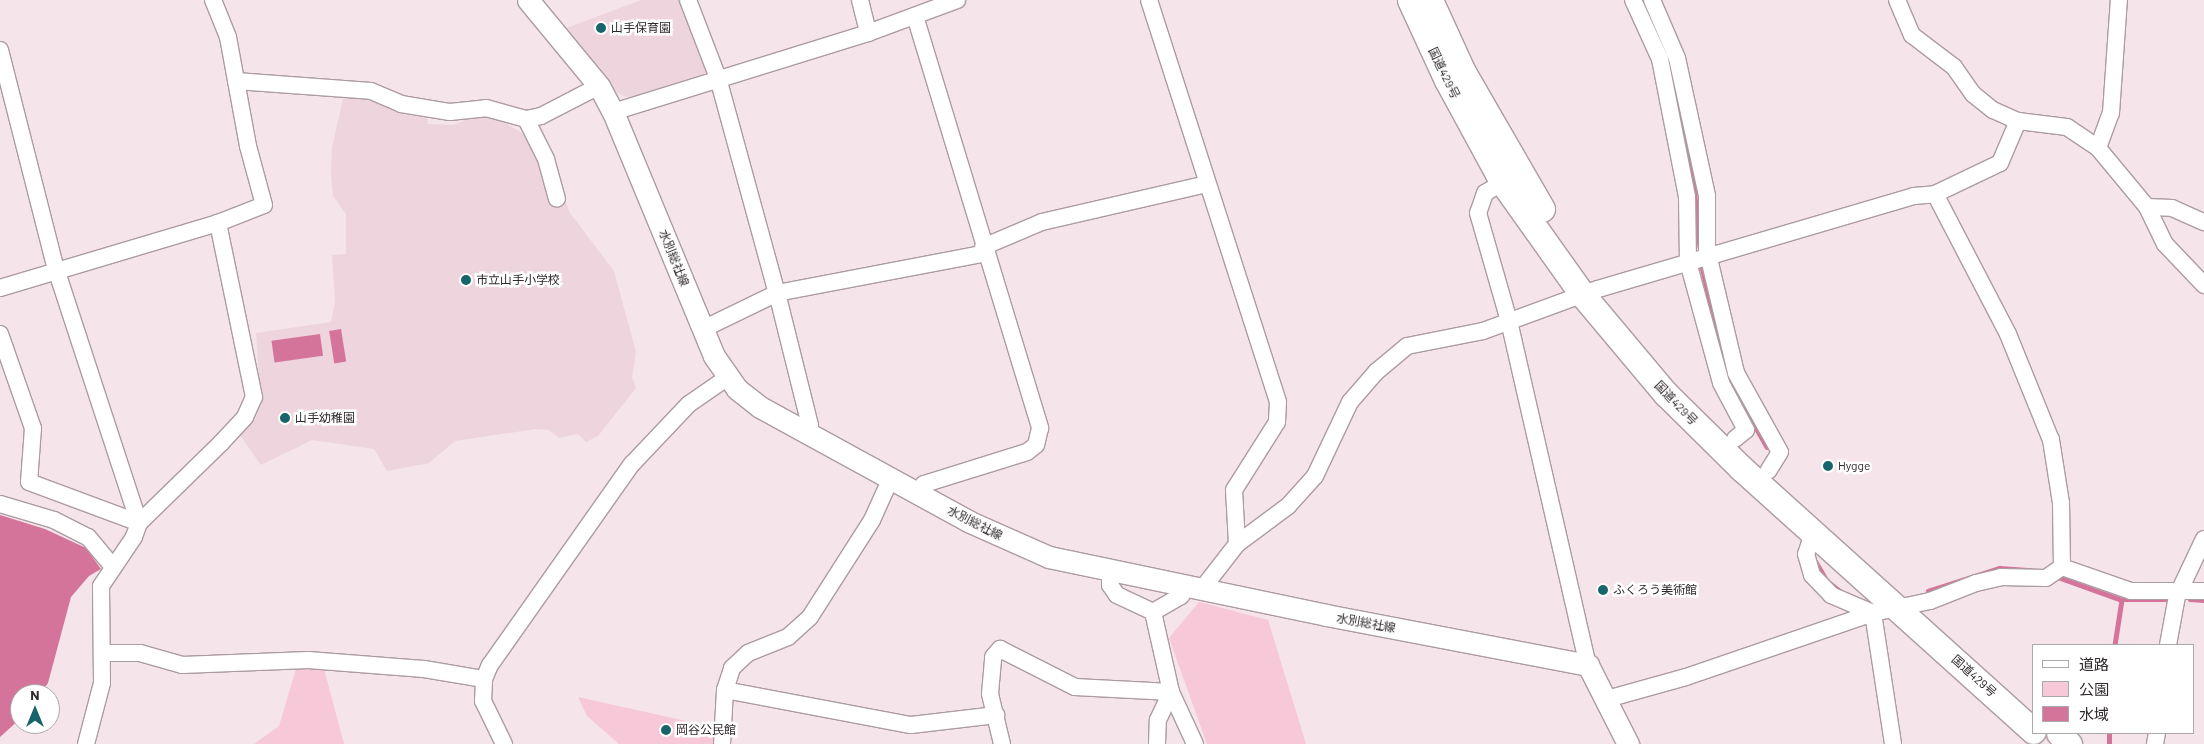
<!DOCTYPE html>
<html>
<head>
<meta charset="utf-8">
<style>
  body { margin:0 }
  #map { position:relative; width:2204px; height:744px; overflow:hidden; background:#f5e4e9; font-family:Barlow,"Noto Sans JP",sans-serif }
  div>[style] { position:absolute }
  .built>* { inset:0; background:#eed5dd }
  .green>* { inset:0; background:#f6c8d8 }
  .water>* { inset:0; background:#d5749b; transform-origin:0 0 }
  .stream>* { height:4.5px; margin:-2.25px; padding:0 2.25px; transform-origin:2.25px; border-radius:2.25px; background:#d5749b }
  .roads { filter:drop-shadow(1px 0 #ac9ca2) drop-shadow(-1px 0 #ac9ca2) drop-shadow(0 1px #ac9ca2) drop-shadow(0 -1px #ac9ca2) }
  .minor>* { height:16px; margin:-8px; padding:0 8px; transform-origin:8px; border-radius:8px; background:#fff }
  .major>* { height:21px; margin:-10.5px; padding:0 10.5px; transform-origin:10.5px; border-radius:10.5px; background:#fff }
  .highway>* { height:25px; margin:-12.5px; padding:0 12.5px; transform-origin:12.5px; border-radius:12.5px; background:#fff }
  .dots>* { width:14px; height:14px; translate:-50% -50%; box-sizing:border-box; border:2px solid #fff; border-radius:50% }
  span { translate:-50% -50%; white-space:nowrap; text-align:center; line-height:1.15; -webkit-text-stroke:5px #fff; paint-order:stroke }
  .poi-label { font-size:12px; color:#2f292b }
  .left { translate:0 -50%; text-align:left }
  .street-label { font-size:12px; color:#2f292b }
  .legend { position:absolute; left:2032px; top:644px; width:162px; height:90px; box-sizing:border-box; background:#fff; border:1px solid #aca9aa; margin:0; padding:6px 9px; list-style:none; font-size:15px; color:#2f292b }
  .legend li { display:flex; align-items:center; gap:10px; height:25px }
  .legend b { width:25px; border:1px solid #aca9aa }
  .north { position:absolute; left:10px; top:684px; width:50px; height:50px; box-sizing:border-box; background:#fff; border:1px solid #aca9aa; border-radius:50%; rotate:0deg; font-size:14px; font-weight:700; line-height:20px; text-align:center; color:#2f292b }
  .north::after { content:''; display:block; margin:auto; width:18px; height:22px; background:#17656a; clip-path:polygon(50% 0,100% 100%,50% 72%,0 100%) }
</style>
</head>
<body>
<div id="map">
  <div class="built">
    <div style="clip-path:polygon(641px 0,683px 0,709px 68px,704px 74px,629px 98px,612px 91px,561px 30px)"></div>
    <div style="clip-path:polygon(344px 95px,384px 104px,397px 113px,427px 118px,428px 124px,454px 125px,471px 117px,495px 117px,529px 137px,551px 201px,565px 200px,570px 213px,614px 271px,636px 352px,632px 377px,636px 388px,598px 436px,586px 442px,578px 434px,559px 438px,549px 430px,536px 429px,455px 441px,429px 463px,387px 471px,374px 449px,312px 440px,261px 465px,239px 434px,255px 405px,261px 405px,256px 333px,331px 322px,335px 301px,332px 255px,346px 254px,346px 214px,333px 196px,331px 173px,332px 147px)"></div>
  </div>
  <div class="green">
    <div style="clip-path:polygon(1199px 602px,1268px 620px,1306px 744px,1207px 744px,1169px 638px)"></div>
    <div style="clip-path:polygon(296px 669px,324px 669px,344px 744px,254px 744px,279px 726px)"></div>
    <div style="clip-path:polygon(578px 697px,713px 727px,713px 744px,619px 744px,587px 716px)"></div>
  </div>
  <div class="water">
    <div style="left:341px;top:329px;width:33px;height:12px;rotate:81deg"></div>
    <div style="left:320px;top:334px;width:22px;height:49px;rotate:82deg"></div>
    <div style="clip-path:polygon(0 515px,45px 529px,86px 548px,101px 569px,89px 576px,71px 597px,48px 683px,40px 694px,20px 694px,20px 719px,0 737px)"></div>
  </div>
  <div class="stream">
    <div style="left:1668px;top:60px;width:119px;rotate:77.8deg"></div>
    <div style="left:1693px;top:176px;width:71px;rotate:84.4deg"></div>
    <div style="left:1701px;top:262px;width:119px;rotate:76.9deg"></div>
    <div style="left:1728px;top:378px;width:79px;rotate:60.5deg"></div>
    <div style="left:1816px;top:562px;width:22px;rotate:60deg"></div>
    <div style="left:1827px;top:581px;width:18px;rotate:38deg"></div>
    <div style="left:2055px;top:576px;width:71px;rotate:19.7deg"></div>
    <div style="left:2122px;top:600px;width:46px;rotate:98.8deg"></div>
    <div style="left:1928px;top:591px;width:75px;rotate:-17.9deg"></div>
    <div style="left:1999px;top:568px;width:32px;rotate:4deg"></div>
    <div style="left:2190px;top:599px;width:14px;rotate:4deg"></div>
    <div style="left:2122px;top:600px;width:51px"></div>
    <div style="left:2109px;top:744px;width:11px;rotate:-90deg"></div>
  </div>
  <div class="roads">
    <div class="minor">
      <div style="left:688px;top:0;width:84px;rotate:69deg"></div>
      <div style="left:718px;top:78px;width:223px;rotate:74.7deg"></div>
      <div style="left:777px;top:293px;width:136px;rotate:76deg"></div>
      <div style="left:810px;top:425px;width:7px;rotate:106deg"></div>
      <div style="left:860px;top:0;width:34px;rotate:76deg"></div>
      <div style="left:1149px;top:0;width:422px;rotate:72.2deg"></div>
      <div style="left:1278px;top:402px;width:20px;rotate:93deg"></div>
      <div style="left:1277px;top:422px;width:80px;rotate:122.3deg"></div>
      <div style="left:1234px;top:490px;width:54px;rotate:86.8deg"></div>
      <div style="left:1633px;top:0;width:65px;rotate:65.4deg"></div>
      <div style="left:1660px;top:59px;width:141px;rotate:78.9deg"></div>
      <div style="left:1687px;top:197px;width:65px;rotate:89.1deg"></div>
      <div style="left:1688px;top:262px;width:125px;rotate:74.7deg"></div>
      <div style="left:1721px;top:383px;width:53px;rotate:62deg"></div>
      <div style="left:1746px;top:430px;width:14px;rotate:141deg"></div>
      <div style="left:1652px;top:0;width:63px;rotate:66.7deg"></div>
      <div style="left:1677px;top:58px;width:141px;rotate:77.7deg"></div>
      <div style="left:1707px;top:196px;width:54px;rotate:90deg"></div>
      <div style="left:1707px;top:250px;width:126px;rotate:76.7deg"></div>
      <div style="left:1736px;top:373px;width:90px;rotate:60.9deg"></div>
      <div style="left:1780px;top:452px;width:22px;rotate:122deg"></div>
      <div style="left:1897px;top:0;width:38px;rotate:67deg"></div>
      <div style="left:1912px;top:35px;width:53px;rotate:37.3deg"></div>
      <div style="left:1954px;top:67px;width:33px;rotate:55deg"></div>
      <div style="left:1973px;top:94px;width:26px;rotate:39deg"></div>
      <div style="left:1993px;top:110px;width:27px;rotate:24deg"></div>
      <div style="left:2018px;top:121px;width:49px;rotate:7deg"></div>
      <div style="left:2067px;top:127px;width:37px;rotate:34deg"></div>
      <div style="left:2098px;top:148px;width:77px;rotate:50.3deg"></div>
      <div style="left:2147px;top:207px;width:41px;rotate:64.1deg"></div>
      <div style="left:2165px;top:244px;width:57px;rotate:46.4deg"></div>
      <div style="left:915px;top:16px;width:431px;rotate:73.1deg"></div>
      <div style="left:1040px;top:428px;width:17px;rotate:103deg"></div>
      <div style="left:1036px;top:445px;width:11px;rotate:142deg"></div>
      <div style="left:1027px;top:452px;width:108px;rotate:162.7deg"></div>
      <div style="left:924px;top:484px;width:11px;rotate:131deg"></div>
      <div style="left:0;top:50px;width:226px;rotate:75.7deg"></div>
      <div style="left:56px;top:269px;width:267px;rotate:71.9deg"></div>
      <div style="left:139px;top:523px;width:15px;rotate:110deg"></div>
      <div style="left:134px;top:537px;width:59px;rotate:124deg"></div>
      <div style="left:101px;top:586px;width:97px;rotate:89.4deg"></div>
      <div style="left:102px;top:683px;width:63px;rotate:104.7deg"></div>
      <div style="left:236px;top:81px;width:135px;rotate:4.2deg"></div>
      <div style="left:371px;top:91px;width:33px;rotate:23deg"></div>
      <div style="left:401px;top:104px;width:50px;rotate:9.3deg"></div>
      <div style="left:450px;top:112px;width:36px;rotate:-6deg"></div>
      <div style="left:486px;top:108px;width:41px;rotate:15.4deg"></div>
      <div style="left:526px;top:119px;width:15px;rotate:-11deg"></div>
      <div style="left:541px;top:116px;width:65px;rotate:-27.3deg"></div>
      <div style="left:613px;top:112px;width:267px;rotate:-17.2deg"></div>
      <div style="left:868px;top:33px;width:95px;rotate:-20.3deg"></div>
      <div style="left:526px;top:119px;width:45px;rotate:63.4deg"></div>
      <div style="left:546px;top:159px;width:41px;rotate:74.6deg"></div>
      <div style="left:2098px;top:148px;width:37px;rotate:-70deg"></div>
      <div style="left:2111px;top:113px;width:113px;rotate:-86deg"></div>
      <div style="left:1510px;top:178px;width:29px;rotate:149deg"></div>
      <div style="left:1485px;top:193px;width:21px;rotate:109deg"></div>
      <div style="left:1478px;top:213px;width:112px;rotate:74deg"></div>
      <div style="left:1509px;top:321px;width:353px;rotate:77.1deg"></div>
      <div style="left:2147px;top:207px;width:25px;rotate:2deg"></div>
      <div style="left:2172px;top:208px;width:35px;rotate:24deg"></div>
      <div style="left:983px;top:247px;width:64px;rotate:-23deg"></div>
      <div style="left:1042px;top:222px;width:169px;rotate:-13deg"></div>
      <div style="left:0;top:288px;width:227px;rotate:-16.6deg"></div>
      <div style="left:218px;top:223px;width:49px;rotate:-21.4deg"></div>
      <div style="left:264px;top:205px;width:61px;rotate:-105.2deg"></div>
      <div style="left:248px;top:146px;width:111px;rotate:-100.4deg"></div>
      <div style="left:228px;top:37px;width:40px;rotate:-112deg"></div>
      <div style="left:703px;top:329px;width:82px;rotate:-25.9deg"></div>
      <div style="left:777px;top:293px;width:213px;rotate:-10.8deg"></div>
      <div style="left:0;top:334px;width:100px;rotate:70.7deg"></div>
      <div style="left:33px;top:428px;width:54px;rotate:94.2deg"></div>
      <div style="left:29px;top:482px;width:117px;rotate:20.4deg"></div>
      <div style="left:139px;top:523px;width:115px;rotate:-44.3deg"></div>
      <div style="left:221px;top:443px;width:35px;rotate:-47deg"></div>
      <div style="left:245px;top:417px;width:22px;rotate:-66deg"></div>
      <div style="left:254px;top:397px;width:178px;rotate:-101.7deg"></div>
      <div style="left:0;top:504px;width:56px;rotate:16.5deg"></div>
      <div style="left:54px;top:520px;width:38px;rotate:27deg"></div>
      <div style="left:88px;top:537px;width:39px;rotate:50deg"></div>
      <div style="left:1813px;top:533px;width:22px;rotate:108deg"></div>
      <div style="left:1806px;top:554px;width:22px;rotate:74deg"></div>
      <div style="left:1812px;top:575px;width:28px;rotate:46deg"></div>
      <div style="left:1831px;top:595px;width:46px;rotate:23.2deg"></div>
      <div style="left:1873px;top:613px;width:133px;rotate:81.3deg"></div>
      <div style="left:2062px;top:567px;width:73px;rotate:19.2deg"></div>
      <div style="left:2131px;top:591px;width:73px"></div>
      <div style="left:1110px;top:571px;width:14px;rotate:90deg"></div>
      <div style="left:1110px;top:585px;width:12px;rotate:55deg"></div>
      <div style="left:1117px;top:595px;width:40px;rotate:25deg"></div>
      <div style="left:1153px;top:612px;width:82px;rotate:77.3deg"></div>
      <div style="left:1171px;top:692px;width:57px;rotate:65.2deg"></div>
      <div style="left:1202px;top:589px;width:57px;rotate:-52.1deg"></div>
      <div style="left:1237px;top:544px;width:64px;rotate:-36.7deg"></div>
      <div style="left:1288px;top:506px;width:40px;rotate:-48deg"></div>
      <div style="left:1315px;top:476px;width:82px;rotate:-64.7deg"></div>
      <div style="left:1350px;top:402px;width:40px;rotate:-49deg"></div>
      <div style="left:1376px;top:372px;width:40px;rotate:-40deg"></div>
      <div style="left:1407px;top:346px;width:77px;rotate:-11.2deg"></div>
      <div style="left:1483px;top:331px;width:122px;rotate:-20.1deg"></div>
      <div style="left:1598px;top:289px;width:329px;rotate:-16.4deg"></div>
      <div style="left:1914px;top:196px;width:21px;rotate:-5deg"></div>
      <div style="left:1935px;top:194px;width:72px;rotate:-25.5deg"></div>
      <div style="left:2000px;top:163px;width:46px;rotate:-66.8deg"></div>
      <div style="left:1153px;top:612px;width:32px;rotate:-30deg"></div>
      <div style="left:1181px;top:596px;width:12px;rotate:-55deg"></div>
      <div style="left:2168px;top:645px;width:50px;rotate:-79.6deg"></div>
      <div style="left:2177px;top:596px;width:63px;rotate:-64.7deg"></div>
      <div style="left:104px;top:653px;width:36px"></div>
      <div style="left:140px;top:653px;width:44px;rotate:15.9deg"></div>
      <div style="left:182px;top:665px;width:126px;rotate:-2.3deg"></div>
      <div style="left:308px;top:660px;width:116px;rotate:4.4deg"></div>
      <div style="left:424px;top:669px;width:61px;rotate:9.5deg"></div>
      <div style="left:725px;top:690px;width:189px;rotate:10.7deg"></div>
      <div style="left:911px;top:725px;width:86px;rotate:-6.7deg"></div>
      <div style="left:1607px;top:699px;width:82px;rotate:-15.6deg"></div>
      <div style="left:1686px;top:677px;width:198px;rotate:-18.9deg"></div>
      <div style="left:1873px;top:613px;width:58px;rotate:-11.9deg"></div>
      <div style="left:1930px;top:601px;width:49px;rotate:-21.4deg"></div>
      <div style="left:1976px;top:583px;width:26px;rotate:-13deg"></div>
      <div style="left:2001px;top:577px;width:45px;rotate:1.3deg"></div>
      <div style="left:2046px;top:578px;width:19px;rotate:-35deg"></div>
      <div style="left:2062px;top:567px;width:64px;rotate:-90.9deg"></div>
      <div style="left:2061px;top:503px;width:64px;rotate:-99deg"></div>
      <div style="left:2051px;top:440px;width:114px;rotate:-112.1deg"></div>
      <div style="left:2008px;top:334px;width:158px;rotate:-117.5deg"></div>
      <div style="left:504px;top:744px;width:48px;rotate:-116deg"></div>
      <div style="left:483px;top:701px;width:22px;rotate:-87deg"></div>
      <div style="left:484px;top:679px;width:15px;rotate:-67deg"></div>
      <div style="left:490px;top:665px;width:246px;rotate:-54.8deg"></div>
      <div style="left:632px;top:464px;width:83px;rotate:-46.5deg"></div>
      <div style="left:689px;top:404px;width:47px;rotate:-34.7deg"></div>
      <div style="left:722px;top:744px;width:54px;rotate:-86.8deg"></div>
      <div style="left:725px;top:690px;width:23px;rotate:-72deg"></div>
      <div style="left:732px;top:668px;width:22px;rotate:-43deg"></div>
      <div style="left:748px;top:653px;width:43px;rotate:-21.8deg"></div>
      <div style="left:788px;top:637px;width:30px;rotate:-42deg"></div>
      <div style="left:810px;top:617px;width:115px;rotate:-57.4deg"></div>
      <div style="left:872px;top:520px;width:46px;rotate:-65.7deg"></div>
      <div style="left:1002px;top:744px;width:51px;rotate:-103.5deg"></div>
      <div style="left:990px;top:694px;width:37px;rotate:-85deg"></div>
      <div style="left:993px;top:657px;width:11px;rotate:-49deg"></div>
      <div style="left:1000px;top:649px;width:84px;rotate:26.9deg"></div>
      <div style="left:1075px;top:687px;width:96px;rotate:3deg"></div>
      <div style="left:1157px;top:744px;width:24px;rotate:-88deg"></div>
      <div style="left:1158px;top:720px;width:31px;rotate:-65deg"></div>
      <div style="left:2155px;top:744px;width:11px;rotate:-80deg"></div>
    </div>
    <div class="major">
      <div style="left:528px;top:0;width:112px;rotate:50.5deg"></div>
      <div style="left:599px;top:86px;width:30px;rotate:62deg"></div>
      <div style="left:613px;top:112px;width:264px;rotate:67.5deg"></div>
      <div style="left:714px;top:356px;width:40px;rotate:55.1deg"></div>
      <div style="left:737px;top:389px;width:29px;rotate:38deg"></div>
      <div style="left:760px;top:407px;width:239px;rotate:28.7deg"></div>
      <div style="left:970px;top:522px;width:86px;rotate:23.9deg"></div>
      <div style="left:1049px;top:557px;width:283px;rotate:11.8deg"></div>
      <div style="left:1326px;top:615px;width:267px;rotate:10.8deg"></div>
      <div style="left:1588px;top:665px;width:89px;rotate:63.1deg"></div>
    </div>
    <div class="highway">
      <div style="left:1410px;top:0;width:88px;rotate:65.2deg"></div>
      <div style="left:1447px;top:80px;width:117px;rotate:61.5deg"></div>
      <div style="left:1503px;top:183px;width:136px;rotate:54.6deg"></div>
      <div style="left:1582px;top:294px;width:131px;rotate:50deg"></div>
      <div style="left:1666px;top:394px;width:105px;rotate:44.6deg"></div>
      <div style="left:1741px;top:468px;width:393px;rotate:42deg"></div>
      <div style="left:1430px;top:0;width:79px;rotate:65.4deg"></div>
      <div style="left:1463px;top:72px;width:158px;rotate:60deg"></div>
      <div style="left:2059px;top:733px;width:15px;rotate:48deg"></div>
    </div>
  </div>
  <div class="dots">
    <div style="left:601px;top:28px;background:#17656a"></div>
    <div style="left:466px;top:280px;background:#17656a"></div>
    <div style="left:285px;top:418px;background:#17656a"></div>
    <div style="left:1828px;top:466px;background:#17656a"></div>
    <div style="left:1603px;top:590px;background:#17656a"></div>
    <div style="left:666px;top:730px;background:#17656a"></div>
  </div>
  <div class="poi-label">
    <span class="left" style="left:611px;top:28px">山手保育園</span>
    <span class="left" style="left:476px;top:280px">市立山手小学校</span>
    <span class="left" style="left:295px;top:418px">山手幼稚園</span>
    <span class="left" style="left:1838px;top:466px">Hygge</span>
    <span class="left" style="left:1613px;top:590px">ふくろう美術館</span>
    <span class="left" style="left:676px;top:730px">岡谷公民館</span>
  </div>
  <div class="street-label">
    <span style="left:1444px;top:73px;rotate:64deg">国道429号</span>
    <span style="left:674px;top:258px;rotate:68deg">水別総社線</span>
    <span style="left:1676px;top:403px;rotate:46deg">国道429号</span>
    <span style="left:975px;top:523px;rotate:27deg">水別総社線</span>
    <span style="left:1366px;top:623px;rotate:10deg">水別総社線</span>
    <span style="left:1974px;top:676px;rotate:42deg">国道429号</span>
  </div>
  <ul class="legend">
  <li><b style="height:6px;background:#fff"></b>道路</li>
  <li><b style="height:14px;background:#f6c8d8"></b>公園</li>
  <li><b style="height:14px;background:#d5749b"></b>水域</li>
  </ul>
  <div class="north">N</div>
</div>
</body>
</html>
